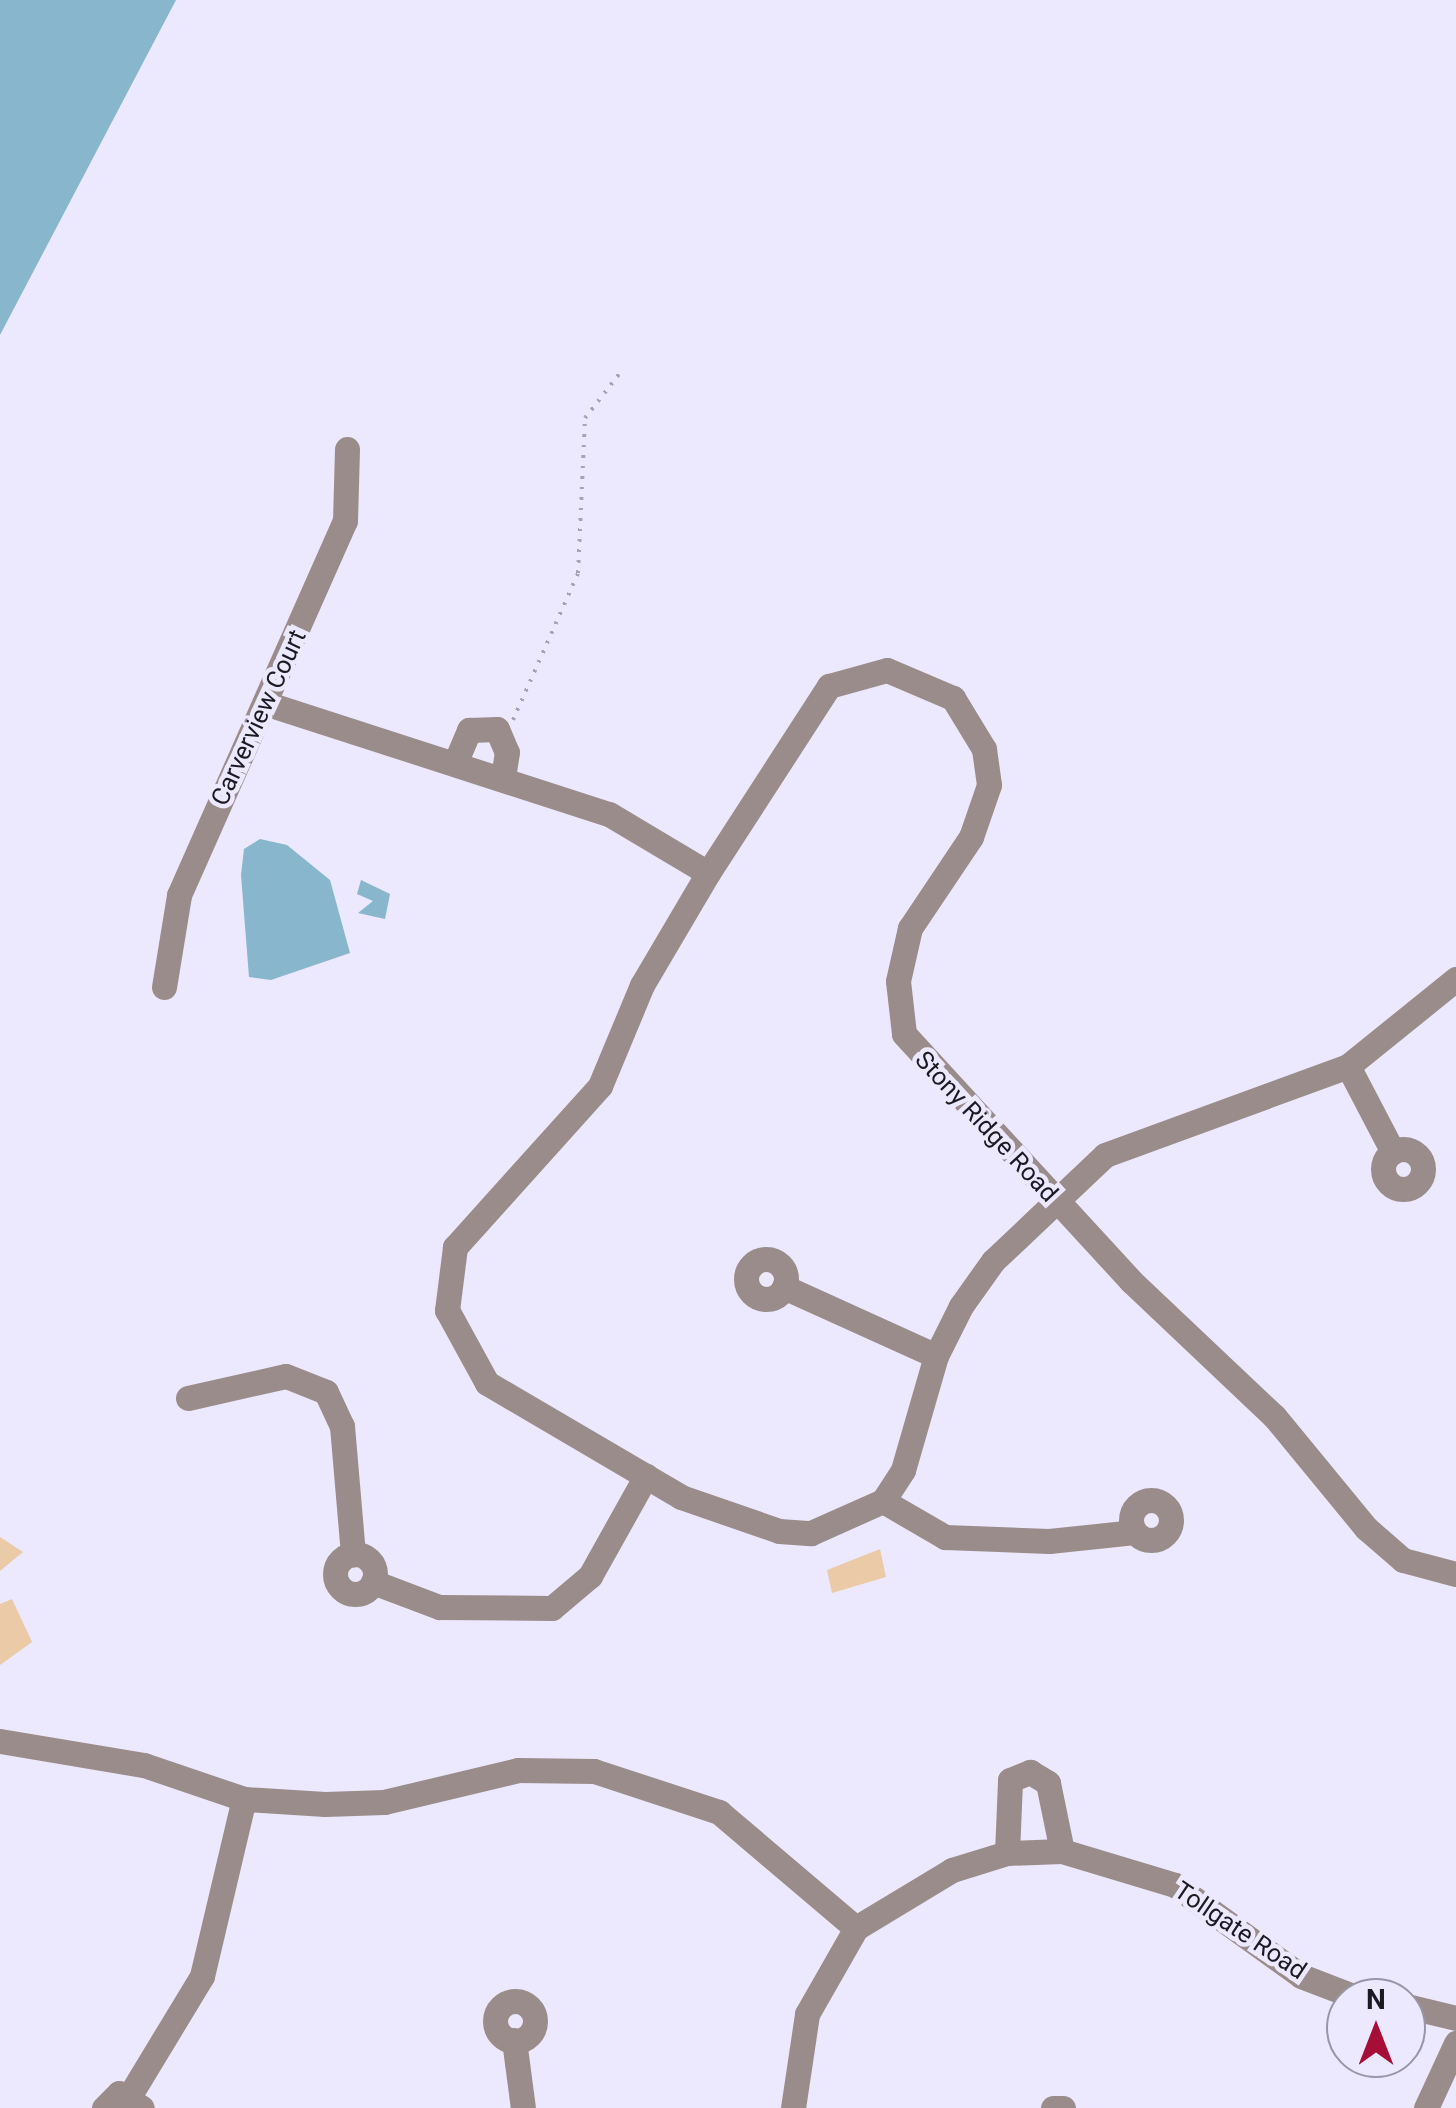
<!DOCTYPE html>
<html>
<head>
<meta charset="utf-8">
<style>
  body { margin:0 }
  #map { position:relative; width:1456px; height:2108px; overflow:hidden; background:#ece8fd; font-family:Roboto,sans-serif }
  div>[style] { position:absolute }
  .water>* { inset:0; background:#88b7cd }
  .building>* { inset:0; background:#eacaa7 }
  .path>* { height:4px; margin-top:-2px; transform-origin:0; background:repeating-linear-gradient(90deg,#a6a3b4 0 2.5px,transparent 0 10.5px) }
  .minor>* { height:25px; margin:-12.5px; padding:0 12.5px; transform-origin:12.5px; border-radius:12.5px; background:#9a8c8b }
  .minor>.ring { margin:-12.5px; padding:0; box-sizing:content-box; background:none; border:25px solid #9a8c8b; border-radius:50% }
  span { translate:-50% -50%; white-space:nowrap; text-align:center; line-height:1.15; -webkit-text-stroke:9px #ece8fd; paint-order:stroke }
  .street-label { font-size:25px; color:#1b1a23 }
  .north { position:absolute; left:1326px; top:1978px; width:100px; height:100px; box-sizing:border-box; background:#ece8fd; border:2px solid #9896a6; border-radius:50%; rotate:0deg; font-size:28px; font-weight:700; line-height:40px; text-align:center; color:#1b1a23 }
  .north::after { content:''; display:block; margin:auto; width:35px; height:45px; background:#a70e37; clip-path:polygon(50% 0,100% 100%,50% 72%,0 100%) }
</style>
</head>
<body>
<div id="map">
  <div class="water">
    <div style="clip-path:polygon(0 0,176px 0,0 335px)"></div>
    <div style="clip-path:polygon(260px 839px,287px 845px,330px 880px,350px 953px,271px 980px,249px 977px,241px 875px,244px 849px)"></div>
    <div style="clip-path:polygon(361px 880px,390px 894px,385px 919px,358px 913px,373px 901px,357px 894px)"></div>
  </div>
  <div class="building">
    <div style="clip-path:polygon(0 1537px,23px 1552px,0 1571px)"></div>
    <div style="clip-path:polygon(880px 1549px,886px 1577px,832px 1593px,827px 1570px)"></div>
    <div style="clip-path:polygon(12px 1599px,32px 1642px,0 1665px,0 1604px)"></div>
  </div>
  <div class="path">
    <div style="left:513px;top:720px;width:161px;rotate:-66.1deg"></div>
    <div style="left:578px;top:573px;width:155px;rotate:-87.4deg"></div>
    <div style="left:585px;top:418px;width:57px;rotate:-52.1deg"></div>
  </div>
  <div class="minor">
    <div style="left:268px;top:704px;width:358px;rotate:17.9deg"></div>
    <div style="left:609px;top:814px;width:115px;rotate:30.8deg"></div>
    <div style="left:708px;top:873px;width:223px;rotate:-57.1deg"></div>
    <div style="left:829px;top:686px;width:60px;rotate:-15.4deg"></div>
    <div style="left:887px;top:670px;width:72px;rotate:23deg"></div>
    <div style="left:953px;top:698px;width:60px;rotate:58.7deg"></div>
    <div style="left:984px;top:749px;width:36px;rotate:82deg"></div>
    <div style="left:989px;top:785px;width:55px;rotate:109.1deg"></div>
    <div style="left:971px;top:837px;width:110px;rotate:123.8deg"></div>
    <div style="left:910px;top:928px;width:54px;rotate:102.8deg"></div>
    <div style="left:898px;top:981px;width:53px;rotate:83.5deg"></div>
    <div style="left:904px;top:1034px;width:335px;rotate:47.4deg"></div>
    <div style="left:1131px;top:1281px;width:197px;rotate:43.4deg"></div>
    <div style="left:1274px;top:1416px;width:145px;rotate:50.6deg"></div>
    <div style="left:1366px;top:1528px;width:49px;rotate:40.9deg"></div>
    <div style="left:1403px;top:1560px;width:55px;rotate:14.8deg"></div>
    <div style="left:456px;top:761px;width:34px;rotate:-67deg"></div>
    <div style="left:469px;top:730px;width:28px;rotate:-2deg"></div>
    <div style="left:497px;top:729px;width:25px;rotate:67deg"></div>
    <div style="left:507px;top:752px;width:25px;rotate:99deg"></div>
    <div style="left:708px;top:873px;width:130px;rotate:120.5deg"></div>
    <div style="left:642px;top:985px;width:109px;rotate:112.6deg"></div>
    <div style="left:600px;top:1086px;width:217px;rotate:132deg"></div>
    <div style="left:455px;top:1247px;width:64px;rotate:97.2deg"></div>
    <div style="left:447px;top:1310px;width:83px;rotate:61.3deg"></div>
    <div style="left:487px;top:1383px;width:225px;rotate:30.4deg"></div>
    <div style="left:681px;top:1497px;width:104px;rotate:19.1deg"></div>
    <div style="left:779px;top:1531px;width:32px;rotate:4deg"></div>
    <div style="left:811px;top:1533px;width:79px;rotate:-24deg"></div>
    <div style="left:883px;top:1501px;width:37px;rotate:-57deg"></div>
    <div style="left:903px;top:1470px;width:119px;rotate:-73.9deg"></div>
    <div style="left:936px;top:1356px;width:56px;rotate:-63.4deg"></div>
    <div style="left:961px;top:1306px;width:55px;rotate:-54.6deg"></div>
    <div style="left:993px;top:1261px;width:154px;rotate:-43.4deg"></div>
    <div style="left:1105px;top:1155px;width:259px;rotate:-20.1deg"></div>
    <div style="left:1348px;top:1066px;width:139px;rotate:-38.9deg"></div>
    <div style="left:164px;top:987px;width:93px;rotate:-80.7deg"></div>
    <div style="left:179px;top:895px;width:409px;rotate:-66.1deg"></div>
    <div style="left:345px;top:521px;width:72px;rotate:-88.4deg"></div>
    <div style="left:1348px;top:1066px;width:97px;rotate:62.4deg"></div>
    <div class="ring" style="left:1383px;top:1149px;width:15px;height:15px"></div>
    <div class="ring" style="left:746px;top:1259px;width:15px;height:15px"></div>
    <div style="left:784px;top:1287px;width:167px;rotate:24.4deg"></div>
    <div style="left:188px;top:1398px;width:100px;rotate:-12.7deg"></div>
    <div style="left:286px;top:1376px;width:43px;rotate:21.8deg"></div>
    <div style="left:326px;top:1392px;width:38px;rotate:65deg"></div>
    <div style="left:342px;top:1426px;width:129px;rotate:85.1deg"></div>
    <div class="ring" style="left:1131px;top:1500px;width:15px;height:15px"></div>
    <div style="left:883px;top:1501px;width:72px;rotate:30.1deg"></div>
    <div style="left:945px;top:1537px;width:104px;rotate:2.2deg"></div>
    <div style="left:1049px;top:1541px;width:86px;rotate:-6deg"></div>
    <div class="ring" style="left:335px;top:1554px;width:15px;height:15px"></div>
    <div style="left:373px;top:1582px;width:71px;rotate:20.7deg"></div>
    <div style="left:439px;top:1607px;width:113px;rotate:0.5deg"></div>
    <div style="left:552px;top:1608px;width:50px;rotate:-40.1deg"></div>
    <div style="left:590px;top:1576px;width:115px;rotate:-60.8deg"></div>
    <div style="left:0;top:1741px;width:146px;rotate:9.5deg"></div>
    <div style="left:144px;top:1765px;width:106px;rotate:18.8deg"></div>
    <div style="left:244px;top:1799px;width:81px;rotate:3.5deg"></div>
    <div style="left:325px;top:1804px;width:59px;rotate:-1.9deg"></div>
    <div style="left:384px;top:1802px;width:138px;rotate:-13.4deg"></div>
    <div style="left:518px;top:1770px;width:76px;rotate:0.8deg"></div>
    <div style="left:594px;top:1771px;width:132px;rotate:18.2deg"></div>
    <div style="left:719px;top:1812px;width:180px;rotate:40.3deg"></div>
    <div style="left:1007px;top:1853px;width:73px;rotate:-87.6deg"></div>
    <div style="left:1010px;top:1780px;width:22px;rotate:-22deg"></div>
    <div style="left:1030px;top:1772px;width:21px;rotate:31deg"></div>
    <div style="left:1048px;top:1783px;width:69px;rotate:78.4deg"></div>
    <div class="ring" style="left:495px;top:2001px;width:15px;height:15px"></div>
    <div style="left:1406px;top:2006px;width:51px;rotate:13.5deg"></div>
    <div style="left:514px;top:2040px;width:69px;rotate:82.5deg"></div>
    <div style="left:130px;top:2095px;width:139px;rotate:-58.8deg"></div>
    <div style="left:202px;top:1976px;width:182px;rotate:-76.7deg"></div>
    <div style="left:104px;top:2108px;width:21px;rotate:-45deg"></div>
    <div style="left:119px;top:2093px;width:27px;rotate:33deg"></div>
    <div style="left:793px;top:2108px;width:95px;rotate:-81.5deg"></div>
    <div style="left:807px;top:2014px;width:99px;rotate:-60.3deg"></div>
    <div style="left:856px;top:1928px;width:112px;rotate:-31.1deg"></div>
    <div style="left:952px;top:1870px;width:58px;rotate:-17.2deg"></div>
    <div style="left:1007px;top:1853px;width:55px;rotate:-2.1deg"></div>
    <div style="left:1062px;top:1851px;width:118px;rotate:16.7deg"></div>
    <div style="left:1175px;top:1885px;width:155px;rotate:35.8deg"></div>
    <div style="left:1301px;top:1976px;width:61px;rotate:21.1deg"></div>
    <div style="left:1053px;top:2108px;width:10px"></div>
    <div style="left:1426px;top:2108px;width:72px;rotate:-65.2deg"></div>
  </div>
  <div class="street-label">
    <span style="left:259px;top:718px;rotate:-65deg">Carverview Court</span>
    <span style="left:986px;top:1127px;rotate:47deg">Stony Ridge Road</span>
    <span style="left:1240px;top:1931px;rotate:34deg">Tollgate Road</span>
  </div>
  <div class="north">N</div>
</div>
</body>
</html>
